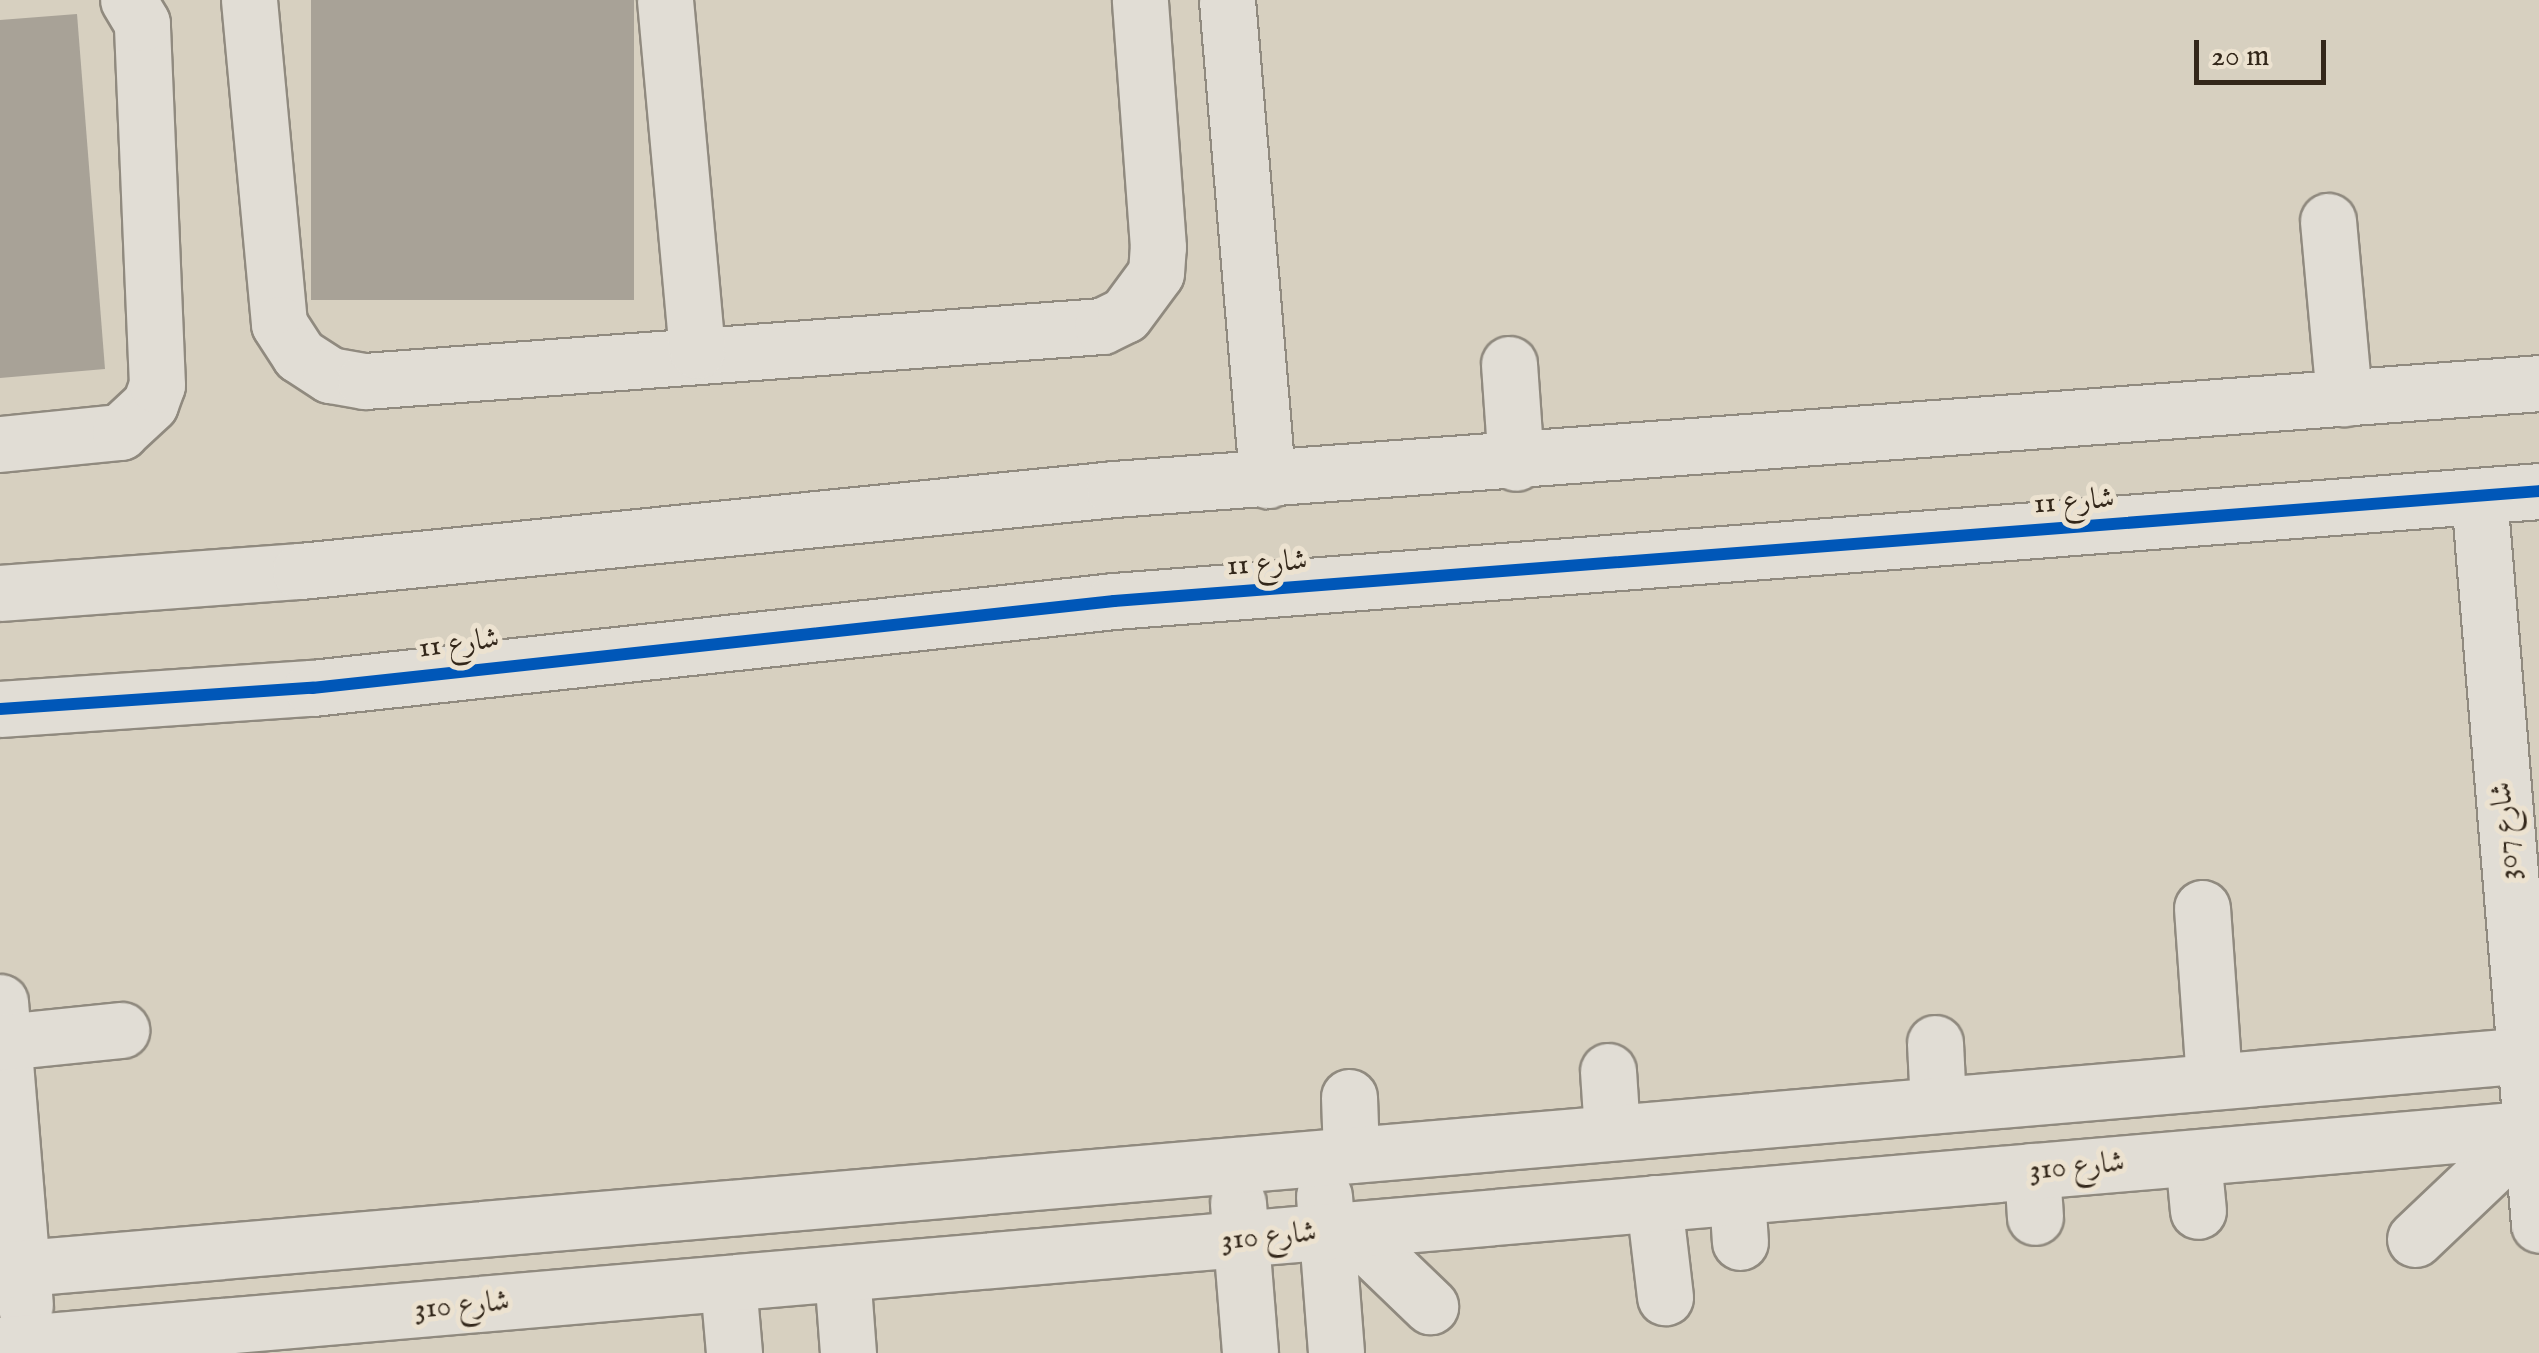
<!DOCTYPE html>
<html>
<head>
<meta charset="utf-8">
<style>
  body { margin:0 }
  #map { position:relative; width:2539px; height:1353px; overflow:hidden; background:#d7d0c0; font-family:"IM FELL English",Amiri,serif }
  div>[style] { position:absolute }
  .building>* { inset:0; background:#a8a297; transform-origin:0 0 }
  .roads { filter:drop-shadow(2px 0 #908a7f) drop-shadow(-2px 0 #908a7f) drop-shadow(0 2px #908a7f) drop-shadow(0 -2px #908a7f) }
  .minor>* { height:55px; margin:-27.5px; padding:0 27.5px; transform-origin:27.5px; border-radius:27.5px; background:#e1ddd5 }
  .cycleway>* { height:12px; margin:-6px; padding:0 6px; transform-origin:6px; border-radius:6px; background:#0057b8 }
  span { translate:-50% -50%; white-space:nowrap; text-align:center; line-height:1.15; -webkit-text-stroke:10px #ece2d0; paint-order:stroke }
  .street-label { font-size:30px; color:#33271a }
  .scale { position:absolute; left:2194px; top:40px; width:132px; height:45px; box-sizing:border-box; border:5px solid #33271a; border-top:0; padding-left:12px; font-size:30px; line-height:35px; white-space:nowrap; color:#33271a; -webkit-text-stroke:8px #ece2d0; paint-order:stroke }
</style>
</head>
<body>
<div id="map">
  <div class="building">
    <div style="left:311px;top:0;width:323px;height:300px"></div>
    <div style="clip-path:polygon(77px 14px,105px 369px,0 378px,0 20px)"></div>
  </div>
  <div class="roads">
    <div class="minor">
      <div style="left:249px;top:0;width:325px;rotate:84.7deg"></div>
      <div style="left:279px;top:324px;width:37px;rotate:57deg"></div>
      <div style="left:299px;top:355px;width:37px;rotate:33deg"></div>
      <div style="left:330px;top:375px;width:36px;rotate:10deg"></div>
      <div style="left:365px;top:381px;width:739px;rotate:-4.27deg"></div>
      <div style="left:1102px;top:326px;width:25px;rotate:-26deg"></div>
      <div style="left:1125px;top:315px;width:52px;rotate:-53.6deg"></div>
      <div style="left:1156px;top:273px;width:26px;rotate:-86deg"></div>
      <div style="left:1158px;top:247px;width:248px;rotate:-94.2deg"></div>
      <div style="left:665px;top:0;width:352px;rotate:84.8deg"></div>
      <div style="left:1227px;top:0;width:482px;rotate:85.2deg"></div>
      <div style="left:2328px;top:221px;width:178px;rotate:84.8deg"></div>
      <div style="left:1509px;top:364px;width:99px;rotate:86deg"></div>
      <div style="left:0;top:444px;width:121px;rotate:-5.7deg"></div>
      <div style="left:120px;top:432px;width:41px;rotate:-43deg"></div>
      <div style="left:150px;top:404px;width:20px;rotate:-70deg"></div>
      <div style="left:157px;top:385px;width:362px;rotate:-92.4deg"></div>
      <div style="left:142px;top:23px;width:27px;rotate:-121deg"></div>
      <div style="left:2479px;top:496px;width:731px;rotate:85.29deg"></div>
      <div style="left:0;top:593px;width:301px;rotate:-4.2deg"></div>
      <div style="left:300px;top:571px;width:818px;rotate:-5.75deg"></div>
      <div style="left:1114px;top:489px;width:1429px;rotate:-4.25deg"></div>
      <div style="left:0;top:709px;width:313px;rotate:-3.9deg"></div>
      <div style="left:312px;top:688px;width:807px;rotate:-6.19deg"></div>
      <div style="left:1114px;top:601px;width:1429px;rotate:-4.41deg"></div>
      <div style="left:2202px;top:908px;width:172px;rotate:86deg"></div>
      <div style="left:0;top:1002px;width:304px;rotate:85.3deg"></div>
      <div style="left:3px;top:1042px;width:119px;rotate:-5.8deg"></div>
      <div style="left:1935px;top:1043px;width:61px;rotate:87.2deg"></div>
      <div style="left:1608px;top:1071px;width:61px;rotate:86.2deg"></div>
      <div style="left:1349px;top:1097px;width:58px;rotate:88deg"></div>
      <div style="left:2193px;top:1158px;width:53px;rotate:84.6deg"></div>
      <div style="left:2032px;top:1171px;width:46px;rotate:86.3deg"></div>
      <div style="left:1324px;top:1196px;width:157px;rotate:85.6deg"></div>
      <div style="left:1737px;top:1197px;width:45px;rotate:86.2deg"></div>
      <div style="left:1238px;top:1203px;width:150px;rotate:85.4deg"></div>
      <div style="left:1654px;top:1203px;width:95px;rotate:83.3deg"></div>
      <div style="left:1351px;top:1230px;width:110px;rotate:43.9deg"></div>
      <div style="left:2415px;top:1239px;width:160px;rotate:-43.5deg"></div>
      <div style="left:0;top:1270px;width:2548px;rotate:-4.86deg"></div>
      <div style="left:842px;top:1273px;width:80px;rotate:85.7deg"></div>
      <div style="left:728px;top:1284px;width:69px;rotate:85deg"></div>
      <div style="left:0;top:1345px;width:2548px;rotate:-4.89deg"></div>
    </div>
  </div>
  <div class="cycleway">
    <div style="left:0;top:709px;width:313px;rotate:-3.9deg"></div>
    <div style="left:312px;top:688px;width:807px;rotate:-6.19deg"></div>
    <div style="left:1114px;top:601px;width:1429px;rotate:-4.41deg"></div>
  </div>
  <div class="street-label">
    <span style="left:2074px;top:502px;rotate:-4deg">شارع 11</span>
    <span style="left:1267px;top:564px;rotate:-4deg">شارع 11</span>
    <span style="left:459px;top:644px;rotate:-7deg">شارع 11</span>
    <span style="left:2506px;top:831px;rotate:-95deg">شارع 307</span>
    <span style="left:2077px;top:1167px;rotate:-5deg">شارع 310</span>
    <span style="left:1269px;top:1237px;rotate:-5deg">شارع 310</span>
    <span style="left:462px;top:1306px;rotate:-5deg">شارع 310</span>
  </div>
  <div class="scale">20 m</div>
</div>
</body>
</html>
